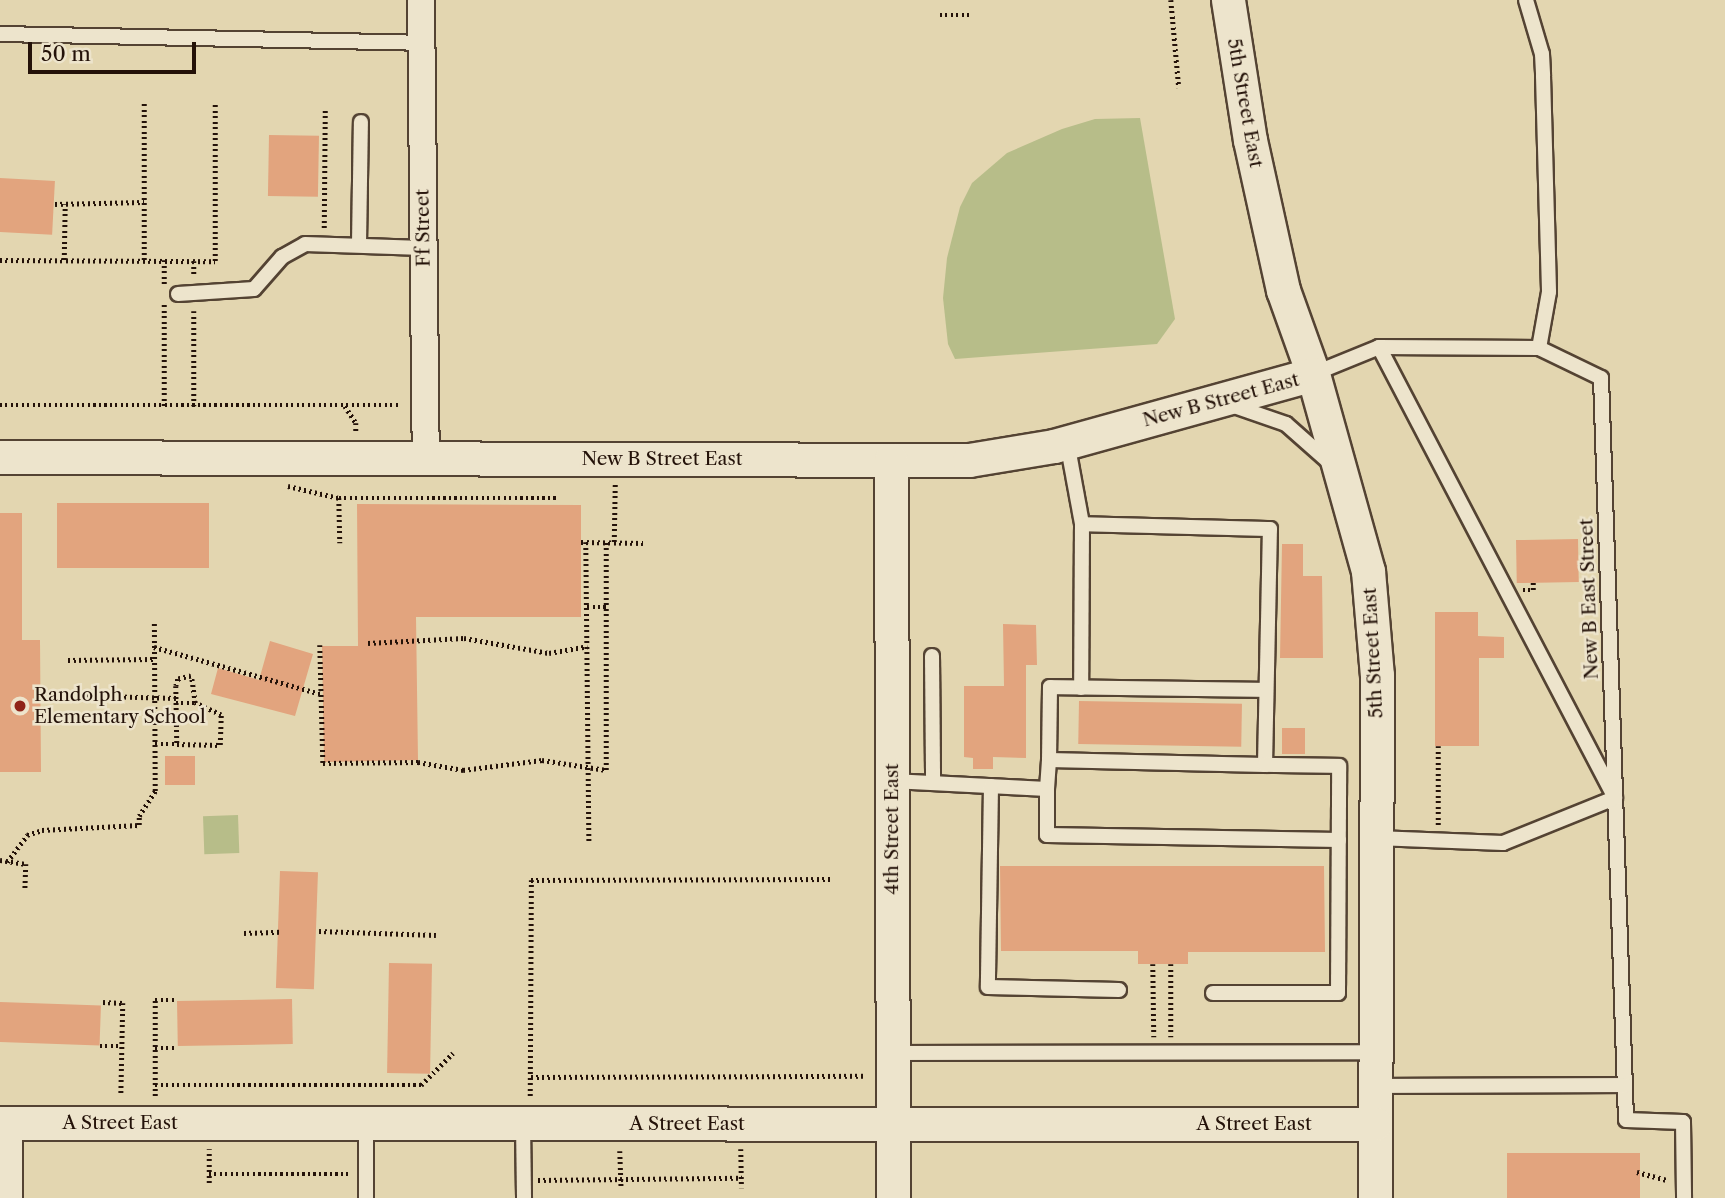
<!DOCTYPE html>
<html>
<head>
<meta charset="utf-8">
<style>
  body { margin:0 }
  #map { position:relative; width:1725px; height:1198px; overflow:hidden; background:#e3d6b0; font-family:"Libre Caslon Text",serif }
  div>[style] { position:absolute }
  .green>* { inset:0; background:#b7bd89; transform-origin:0 0 }
  .building>* { inset:0; background:#e2a47e; transform-origin:0 0 }
  .path>* { height:4.5px; margin-top:-2.25px; transform-origin:0; background:repeating-linear-gradient(90deg,#241209 0 2px,transparent 0 5.5px) }
  .roads { filter:drop-shadow(2px 0 #544333) drop-shadow(-2px 0 #544333) drop-shadow(0 2px #544333) drop-shadow(0 -2px #544333) }
  .service>* { height:14px; margin:-7px; padding:0 7px; transform-origin:7px; border-radius:7px; background:#ede4cc }
  .minor>* { height:26px; margin:-13px; padding:0 13px; transform-origin:13px; border-radius:13px; background:#ede4cc }
  .tertiary>* { height:33px; margin:-16.5px; padding:0 16.5px; transform-origin:16.5px; border-radius:16.5px; background:#ede4cc }
  .dots>* { width:19px; height:19px; translate:-50% -50%; box-sizing:border-box; border:4px solid #ede4cc; border-radius:50% }
  span { translate:-50% -50%; white-space:nowrap; text-align:center; line-height:1.15; -webkit-text-stroke:5px #ede4cc; paint-order:stroke }
  .street-label { font-size:19px; color:#241209 }
  .poi-label { font-size:19px; color:#241209 }
  .left { translate:0 -50%; text-align:left }
  .scale { position:absolute; left:28px; top:42px; width:168px; height:32px; box-sizing:border-box; border:4px solid #241209; border-top:0; padding-left:9px; font-size:21px; line-height:24px; white-space:nowrap; color:#241209; -webkit-text-stroke:5px #ede4cc; paint-order:stroke }
</style>
</head>
<body>
<div id="map">
  <div class="green">
    <div style="clip-path:polygon(1140px 118px,1175px 319px,1157px 344px,955px 359px,948px 344px,943px 298px,947px 258px,960px 207px,972px 183px,1007px 153px,1062px 129px,1095px 119px)"></div>
    <div style="left:238px;top:815px;width:38px;height:35px;rotate:88deg"></div>
  </div>
  <div class="building">
    <div style="left:269px;top:135px;width:50px;height:61px;rotate:1deg"></div>
    <div style="left:0;top:178px;width:55px;height:54px;rotate:3deg"></div>
    <div style="left:57px;top:503px;width:152px;height:65px"></div>
    <div style="clip-path:polygon(357px 504px,581px 505px,581px 617px,416px 617px,418px 760px,324px 762px,322px 646px,358px 646px)"></div>
    <div style="clip-path:polygon(0 513px,22px 513px,22px 640px,40px 640px,41px 772px,0 772px)"></div>
    <div style="left:1578px;top:539px;width:43px;height:62px;rotate:89deg"></div>
    <div style="clip-path:polygon(1282px 544px,1303px 544px,1303px 576px,1322px 576px,1323px 658px,1280px 658px)"></div>
    <div style="clip-path:polygon(1435px 612px,1478px 612px,1478px 636px,1504px 637px,1504px 658px,1479px 658px,1479px 746px,1435px 746px)"></div>
    <div style="clip-path:polygon(1003px 624px,1036px 625px,1037px 665px,1026px 665px,1026px 758px,993px 757px,993px 769px,973px 769px,973px 758px,964px 757px,964px 686px,1004px 686px)"></div>
    <div style="clip-path:polygon(270px 641px,313px 654px,295px 716px,211px 694px,218px 668px,259px 680px)"></div>
    <div style="left:1079px;top:701px;width:163px;height:43px;rotate:1deg"></div>
    <div style="left:1282px;top:728px;width:23px;height:26px"></div>
    <div style="left:165px;top:756px;width:30px;height:29px"></div>
    <div style="clip-path:polygon(1000px 866px,1324px 866px,1325px 952px,1188px 952px,1188px 964px,1138px 964px,1138px 951px,1001px 951px)"></div>
    <div style="left:280px;top:871px;width:38px;height:117px;rotate:2deg"></div>
    <div style="left:389px;top:963px;width:43px;height:110px;rotate:1deg"></div>
    <div style="left:292px;top:999px;width:45px;height:115px;rotate:89deg"></div>
    <div style="left:0;top:1002px;width:101px;height:40px;rotate:2deg"></div>
    <div style="left:1507px;top:1153px;width:133px;height:45px"></div>
  </div>
  <div class="path">
    <div style="left:1171px;top:0;width:88px;rotate:84.8deg"></div>
    <div style="left:940px;top:15px;width:31px"></div>
    <div style="left:55px;top:204px;width:89px;rotate:-1.3deg"></div>
    <div style="left:324px;top:228px;width:118px;rotate:-89.5deg"></div>
    <div style="left:0;top:260px;width:215px;rotate:0.3deg"></div>
    <div style="left:215px;top:261px;width:157px;rotate:-90deg"></div>
    <div style="left:64px;top:260px;width:56px;rotate:-89deg"></div>
    <div style="left:144px;top:260px;width:157px;rotate:-90deg"></div>
    <div style="left:194px;top:261px;width:16px;rotate:90deg"></div>
    <div style="left:164px;top:284px;width:24px;rotate:-90deg"></div>
    <div style="left:194px;top:311px;width:95px;rotate:90deg"></div>
    <div style="left:0;top:405px;width:401px"></div>
    <div style="left:164px;top:406px;width:103px;rotate:-90deg"></div>
    <div style="left:345px;top:406px;width:20px;rotate:57deg"></div>
    <div style="left:356px;top:423px;width:9px;rotate:90deg"></div>
    <div style="left:288px;top:486px;width:52px;rotate:13.2deg"></div>
    <div style="left:339px;top:498px;width:219px"></div>
    <div style="left:339px;top:498px;width:45px;rotate:88.7deg"></div>
    <div style="left:581px;top:542px;width:62px;rotate:0.9deg"></div>
    <div style="left:586px;top:542px;width:300px;rotate:89.4deg"></div>
    <div style="left:614px;top:542px;width:58px;rotate:-89deg"></div>
    <div style="left:1523px;top:590px;width:10px"></div>
    <div style="left:1533px;top:590px;width:8px;rotate:-90deg"></div>
    <div style="left:587px;top:607px;width:19px"></div>
    <div style="left:368px;top:643px;width:96px;rotate:-3deg"></div>
    <div style="left:464px;top:638px;width:86px;rotate:10deg"></div>
    <div style="left:549px;top:653px;width:39px;rotate:-10deg"></div>
    <div style="left:320px;top:645px;width:118px;rotate:88.5deg"></div>
    <div style="left:323px;top:763px;width:95px;rotate:-0.6deg"></div>
    <div style="left:418px;top:762px;width:46px;rotate:10.1deg"></div>
    <div style="left:463px;top:770px;width:80px;rotate:-7.2deg"></div>
    <div style="left:542px;top:760px;width:65px;rotate:8.9deg"></div>
    <div style="left:606px;top:770px;width:228px;rotate:-90deg"></div>
    <div style="left:154px;top:647px;width:173px;rotate:15.7deg"></div>
    <div style="left:68px;top:660px;width:86px;rotate:-0.7deg"></div>
    <div style="left:64px;top:695px;width:112px;rotate:1.5deg"></div>
    <div style="left:176px;top:703px;width:19px"></div>
    <div style="left:155px;top:744px;width:22px"></div>
    <div style="left:177px;top:744px;width:43px;rotate:1.3deg"></div>
    <div style="left:220px;top:745px;width:30px;rotate:-88deg"></div>
    <div style="left:221px;top:715px;width:29px;rotate:-155deg"></div>
    <div style="left:195px;top:703px;width:27px;rotate:-98deg"></div>
    <div style="left:191px;top:676px;width:13px;rotate:167deg"></div>
    <div style="left:178px;top:679px;width:7px;rotate:106deg"></div>
    <div style="left:176px;top:686px;width:58px;rotate:89deg"></div>
    <div style="left:1438px;top:825px;width:79px;rotate:-90deg"></div>
    <div style="left:0;top:860px;width:26px;rotate:9deg"></div>
    <div style="left:26px;top:864px;width:26px;rotate:92deg"></div>
    <div style="left:7px;top:862px;width:34px;rotate:-53deg"></div>
    <div style="left:27px;top:835px;width:16px;rotate:-18deg"></div>
    <div style="left:42px;top:830px;width:97px;rotate:-3deg"></div>
    <div style="left:139px;top:825px;width:9px;rotate:-90deg"></div>
    <div style="left:139px;top:816px;width:30px;rotate:-57deg"></div>
    <div style="left:155px;top:791px;width:169px;rotate:-90.3deg"></div>
    <div style="left:319px;top:931px;width:117px;rotate:2deg"></div>
    <div style="left:244px;top:933px;width:36px;rotate:-2deg"></div>
    <div style="left:1153px;top:964px;width:73px;rotate:89.2deg"></div>
    <div style="left:1171px;top:964px;width:73px;rotate:90deg"></div>
    <div style="left:103px;top:1002px;width:20px;rotate:3deg"></div>
    <div style="left:123px;top:1003px;width:93px;rotate:91.2deg"></div>
    <div style="left:100px;top:1046px;width:22px"></div>
    <div style="left:155px;top:1048px;width:20px"></div>
    <div style="left:531px;top:1077px;width:335px;rotate:-0.2deg"></div>
    <div style="left:155px;top:1085px;width:266px"></div>
    <div style="left:421px;top:1085px;width:45px;rotate:-45deg"></div>
    <div style="left:155px;top:1096px;width:96px;rotate:-90deg"></div>
    <div style="left:155px;top:1000px;width:20px"></div>
    <div style="left:530px;top:1096px;width:216px;rotate:-89.7deg"></div>
    <div style="left:531px;top:880px;width:301px;rotate:-0.2deg"></div>
    <div style="left:741px;top:1149px;width:39px;rotate:89deg"></div>
    <div style="left:620px;top:1151px;width:37px;rotate:88deg"></div>
    <div style="left:1637px;top:1172px;width:30px;rotate:15deg"></div>
    <div style="left:209px;top:1174px;width:139px"></div>
    <div style="left:538px;top:1180px;width:204px;rotate:-0.6deg"></div>
    <div style="left:209px;top:1183px;width:34px;rotate:-90deg"></div>
  </div>
  <div class="roads">
    <div class="service">
      <div style="left:1526px;top:0;width:56px;rotate:73.5deg"></div>
      <div style="left:1542px;top:54px;width:22px;rotate:87deg"></div>
      <div style="left:1543px;top:76px;width:216px;rotate:88.4deg"></div>
      <div style="left:1549px;top:292px;width:57px;rotate:100.1deg"></div>
      <div style="left:0;top:34px;width:421px;rotate:1.2deg"></div>
      <div style="left:359px;top:244px;width:122px;rotate:-89.1deg"></div>
      <div style="left:178px;top:294px;width:76px;rotate:-3.8deg"></div>
      <div style="left:254px;top:289px;width:43px;rotate:-48.8deg"></div>
      <div style="left:282px;top:257px;width:26px;rotate:-29deg"></div>
      <div style="left:305px;top:244px;width:118px;rotate:1.9deg"></div>
      <div style="left:1313px;top:374px;width:71px;rotate:-22.2deg"></div>
      <div style="left:1379px;top:347px;width:160px;rotate:0.4deg"></div>
      <div style="left:1539px;top:348px;width:69px;rotate:25.8deg"></div>
      <div style="left:1601px;top:378px;width:742px;rotate:88.07deg"></div>
      <div style="left:1626px;top:1120px;width:57px;rotate:2deg"></div>
      <div style="left:1683px;top:1122px;width:76px;rotate:89.2deg"></div>
      <div style="left:1231px;top:405px;width:58px;rotate:19.1deg"></div>
      <div style="left:1286px;top:424px;width:57px;rotate:41.5deg"></div>
      <div style="left:1067px;top:442px;width:83px;rotate:79.6deg"></div>
      <div style="left:932px;top:656px;width:127px;rotate:89.5deg"></div>
      <div style="left:1049px;top:760px;width:73px;rotate:-89.2deg"></div>
      <div style="left:1050px;top:687px;width:216px;rotate:0.8deg"></div>
      <div style="left:892px;top:781px;width:155px;rotate:3deg"></div>
      <div style="left:1047px;top:789px;width:29px;rotate:-86deg"></div>
      <div style="left:1049px;top:760px;width:216px;rotate:1.3deg"></div>
      <div style="left:1265px;top:765px;width:236px;rotate:-88.8deg"></div>
      <div style="left:1270px;top:529px;width:188px;rotate:-178.5deg"></div>
      <div style="left:1082px;top:524px;width:164px;rotate:90.3deg"></div>
      <div style="left:991px;top:786px;width:201px;rotate:90.9deg"></div>
      <div style="left:988px;top:987px;width:131px;rotate:1.3deg"></div>
      <div style="left:1047px;top:789px;width:46px;rotate:90deg"></div>
      <div style="left:1047px;top:835px;width:292px;rotate:1deg"></div>
      <div style="left:1376px;top:838px;width:127px;rotate:2.3deg"></div>
      <div style="left:1503px;top:843px;width:121px;rotate:-21.9deg"></div>
      <div style="left:1615px;top:798px;width:509px;rotate:-117.62deg"></div>
      <div style="left:1213px;top:993px;width:125px"></div>
      <div style="left:1338px;top:993px;width:227px;rotate:-89.7deg"></div>
      <div style="left:1339px;top:766px;width:74px;rotate:-179.2deg"></div>
      <div style="left:893px;top:1053px;width:482px;rotate:-0.1deg"></div>
      <div style="left:1375px;top:1086px;width:250px;rotate:-0.2deg"></div>
      <div style="left:366px;top:1123px;width:75px;rotate:90deg"></div>
      <div style="left:523px;top:1124px;width:74px;rotate:89.2deg"></div>
    </div>
    <div class="minor">
      <div style="left:421px;top:0;width:457px;rotate:89.4deg"></div>
    </div>
    <div class="tertiary">
      <div style="left:1228px;top:0;width:142px;rotate:81.1deg"></div>
      <div style="left:1250px;top:140px;width:154px;rotate:77.6deg"></div>
      <div style="left:1283px;top:290px;width:89px;rotate:70.3deg"></div>
      <div style="left:1313px;top:374px;width:205px;rotate:74.4deg"></div>
      <div style="left:1368px;top:571px;width:104px;rotate:85.1deg"></div>
      <div style="left:1377px;top:675px;width:523px;rotate:90.22deg"></div>
      <div style="left:0;top:457px;width:969px;rotate:0.18deg"></div>
      <div style="left:969px;top:460px;width:86px;rotate:-9.4deg"></div>
      <div style="left:1054px;top:446px;width:269px;rotate:-15.5deg"></div>
      <div style="left:891px;top:460px;width:738px;rotate:89.84deg"></div>
      <div style="left:0;top:1123px;width:1375px;rotate:0.04deg"></div>
      <div style="left:5px;top:1198px;width:75px;rotate:-90deg"></div>
    </div>
  </div>
  <div class="dots">
    <div style="left:20px;top:706px;background:#8f2418"></div>
  </div>
  <div class="street-label">
    <span style="left:1245px;top:103px;rotate:80deg">5th Street East</span>
    <span style="left:423px;top:228px;rotate:-91deg">Ff Street</span>
    <span style="left:1221px;top:400px;rotate:-15deg">New B Street East</span>
    <span style="left:662px;top:459px">New B Street East</span>
    <span style="left:1589px;top:599px;rotate:-92deg">New B East Street</span>
    <span style="left:1373px;top:653px;rotate:-93deg">5th Street East</span>
    <span style="left:892px;top:829px;rotate:-90deg">4th Street East</span>
    <span style="left:120px;top:1123px">A Street East</span>
    <span style="left:687px;top:1124px">A Street East</span>
    <span style="left:1254px;top:1124px">A Street East</span>
  </div>
  <div class="poi-label">
    <span class="left" style="left:34px;top:706px">Randolph<br>Elementary School</span>
  </div>
  <div class="scale">50 m</div>
</div>
</body>
</html>
